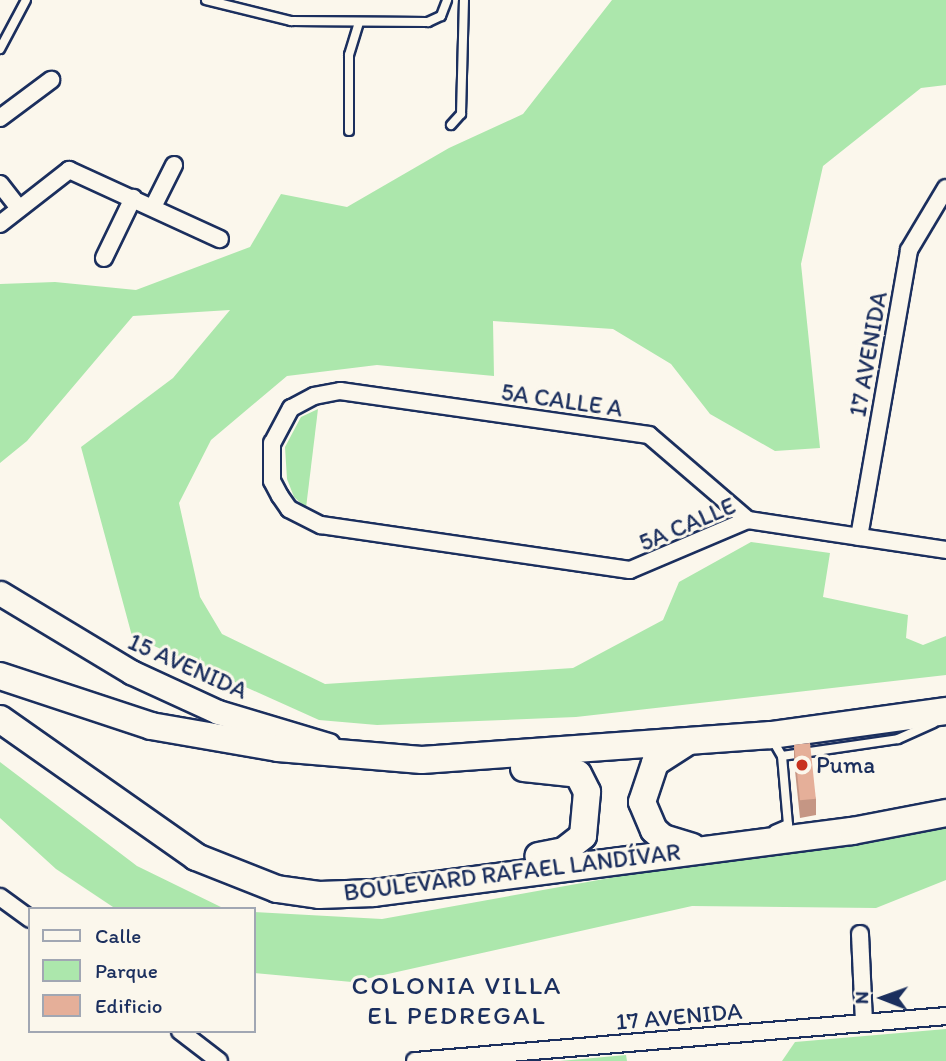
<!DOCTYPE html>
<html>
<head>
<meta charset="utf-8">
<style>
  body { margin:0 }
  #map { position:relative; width:946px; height:1061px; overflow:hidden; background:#fbf7ec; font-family:Itim,sans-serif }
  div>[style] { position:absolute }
  .green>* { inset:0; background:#ace7ac }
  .roads { filter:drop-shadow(2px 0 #1b2f5e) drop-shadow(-2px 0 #1b2f5e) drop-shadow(0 2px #1b2f5e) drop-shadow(0 -2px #1b2f5e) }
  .lane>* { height:8px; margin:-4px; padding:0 4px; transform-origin:4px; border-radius:4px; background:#fbf7ec }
  .street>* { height:16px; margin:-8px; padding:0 8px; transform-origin:8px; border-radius:8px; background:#fbf7ec }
  .secondary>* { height:23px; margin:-11.5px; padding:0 11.5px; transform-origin:11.5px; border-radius:11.5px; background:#fbf7ec }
  .primary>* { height:26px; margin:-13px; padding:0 13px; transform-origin:13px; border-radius:13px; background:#fbf7ec }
  .wall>* { inset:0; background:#c59684 }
  .building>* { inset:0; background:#e5af99; transform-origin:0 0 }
  .dots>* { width:19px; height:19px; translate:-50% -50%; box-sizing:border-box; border:4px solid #fbf7ec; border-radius:50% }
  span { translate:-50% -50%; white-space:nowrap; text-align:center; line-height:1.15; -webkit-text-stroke:6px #fbf7ec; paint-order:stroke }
  .street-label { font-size:24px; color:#1b2f5e }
  .poi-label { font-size:24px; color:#1b2f5e }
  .left { translate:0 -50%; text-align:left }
  .neighbourhood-label { font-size:26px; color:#1b2f5e; letter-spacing:2px }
  .legend { position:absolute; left:28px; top:907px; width:228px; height:126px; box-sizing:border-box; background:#fbf7ec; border:2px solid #a1a7b3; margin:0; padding:9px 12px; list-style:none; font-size:21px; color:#1b2f5e }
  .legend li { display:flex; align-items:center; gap:14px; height:35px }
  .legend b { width:35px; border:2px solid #a1a7b3 }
  .north { position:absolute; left:848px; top:963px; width:70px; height:70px; -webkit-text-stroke:5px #fbf7ec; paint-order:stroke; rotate:271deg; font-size:19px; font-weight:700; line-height:28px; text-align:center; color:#1b2f5e }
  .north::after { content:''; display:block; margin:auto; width:24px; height:32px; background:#1b2f5e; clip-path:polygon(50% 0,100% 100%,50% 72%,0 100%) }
</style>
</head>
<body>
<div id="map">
  <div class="green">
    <div style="clip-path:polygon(612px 0,946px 0,946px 85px,921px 88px,823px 166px,801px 264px,820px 448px,775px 451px,710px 414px,671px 364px,613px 329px,493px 321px,494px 376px,377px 365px,287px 376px,211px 440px,179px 503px,200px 597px,222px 634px,325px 684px,573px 668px,663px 620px,679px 582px,751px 542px,830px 553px,823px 597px,908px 615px,906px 638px,923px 645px,946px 636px,946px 675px,576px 717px,377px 725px,319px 720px,132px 636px,81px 447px,173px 378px,230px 310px,133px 316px,27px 441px,0 463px,0 284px,55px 282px,136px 290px,250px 247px,281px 194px,347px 207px,449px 148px,523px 114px)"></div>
    <div style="clip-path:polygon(318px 409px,306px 508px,294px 497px,287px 479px,285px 447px,301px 417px)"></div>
    <div style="clip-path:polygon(0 762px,137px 866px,225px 909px,116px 909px,56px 869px,0 818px)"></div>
    <div style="clip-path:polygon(946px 822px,946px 880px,876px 908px,692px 906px,352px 982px,254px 973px,254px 912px,382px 919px,632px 874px,876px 842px)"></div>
    <div style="clip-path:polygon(946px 1029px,946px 1061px,782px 1061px,795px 1042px)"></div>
    <div style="clip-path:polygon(626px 1055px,627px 1061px,560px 1061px)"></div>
  </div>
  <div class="roads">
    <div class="lane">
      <div style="left:206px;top:0;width:88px;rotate:13.9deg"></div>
      <div style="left:291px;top:21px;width:137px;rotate:0.4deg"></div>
      <div style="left:428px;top:22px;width:14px;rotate:-25deg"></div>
      <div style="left:441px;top:16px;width:17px;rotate:-69deg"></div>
      <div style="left:0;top:49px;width:55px;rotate:-62deg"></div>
      <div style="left:451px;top:125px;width:15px;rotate:-48deg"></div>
      <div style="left:461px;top:114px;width:114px;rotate:-88.5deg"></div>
      <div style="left:349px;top:131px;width:76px;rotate:-90deg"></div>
      <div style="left:349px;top:55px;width:34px;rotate:-73deg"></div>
      <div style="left:772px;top:739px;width:20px;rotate:60deg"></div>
      <div style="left:782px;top:756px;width:68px;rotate:85deg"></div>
      <div style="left:788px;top:824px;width:15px;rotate:157deg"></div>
      <div style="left:782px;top:756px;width:117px;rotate:-8.3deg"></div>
      <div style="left:898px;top:739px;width:39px;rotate:-24deg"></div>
    </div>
    <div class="street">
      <div style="left:0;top:118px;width:64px;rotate:-36.7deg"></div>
      <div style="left:0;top:184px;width:31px;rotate:52deg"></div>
      <div style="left:153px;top:207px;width:47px;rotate:-63.4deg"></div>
      <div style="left:0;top:224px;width:88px;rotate:-38deg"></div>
      <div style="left:69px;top:170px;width:166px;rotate:24.6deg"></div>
      <div style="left:104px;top:258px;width:67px;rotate:-64.2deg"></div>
      <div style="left:748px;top:520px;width:130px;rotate:-139.4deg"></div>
      <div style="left:649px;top:435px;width:312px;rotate:-171.9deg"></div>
      <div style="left:340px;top:391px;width:26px;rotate:169deg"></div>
      <div style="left:314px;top:396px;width:26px;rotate:152deg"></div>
      <div style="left:291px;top:408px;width:40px;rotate:118deg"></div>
      <div style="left:272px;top:443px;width:38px;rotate:90deg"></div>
      <div style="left:272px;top:481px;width:17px;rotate:62deg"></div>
      <div style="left:280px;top:496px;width:16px;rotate:55deg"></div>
      <div style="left:289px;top:509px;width:36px;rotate:27deg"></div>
      <div style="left:321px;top:525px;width:312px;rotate:8.3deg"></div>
      <div style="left:630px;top:570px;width:128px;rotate:-23deg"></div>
      <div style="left:748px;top:520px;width:200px;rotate:8.6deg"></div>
      <div style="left:859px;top:537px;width:291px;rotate:-80.1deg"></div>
      <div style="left:909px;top:250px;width:72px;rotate:-59.2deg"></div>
      <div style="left:0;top:897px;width:37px;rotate:36deg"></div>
      <div style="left:860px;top:934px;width:89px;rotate:87.4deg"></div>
      <div style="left:180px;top:1031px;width:49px;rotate:37.6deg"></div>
      <div style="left:415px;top:1061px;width:533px;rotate:-4.84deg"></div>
    </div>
    <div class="secondary">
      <div style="left:0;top:593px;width:153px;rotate:31.1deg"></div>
      <div style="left:131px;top:672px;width:96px;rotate:24.7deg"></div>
      <div style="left:218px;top:712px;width:115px;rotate:16.7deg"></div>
    </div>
    <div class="primary">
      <div style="left:0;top:676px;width:159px;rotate:18.3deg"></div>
      <div style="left:151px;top:726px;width:129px;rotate:9.8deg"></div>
      <div style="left:278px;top:748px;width:144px;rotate:4.8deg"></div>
      <div style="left:422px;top:760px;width:350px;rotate:-4.1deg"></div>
      <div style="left:771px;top:735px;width:177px;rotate:-7.8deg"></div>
      <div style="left:0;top:719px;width:240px;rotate:35.1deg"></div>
      <div style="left:196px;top:857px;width:87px;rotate:21.6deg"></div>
      <div style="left:277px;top:889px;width:42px;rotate:8.1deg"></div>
      <div style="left:319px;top:895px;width:55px;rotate:-2.1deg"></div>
      <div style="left:374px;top:893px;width:482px;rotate:-7.4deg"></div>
      <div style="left:852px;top:831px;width:96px;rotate:-10.8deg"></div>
      <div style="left:687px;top:742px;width:38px;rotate:147deg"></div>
      <div style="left:655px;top:763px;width:41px;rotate:108.4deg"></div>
      <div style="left:642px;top:802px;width:30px;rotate:67deg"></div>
      <div style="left:654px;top:830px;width:12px;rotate:42deg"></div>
      <div style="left:663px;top:838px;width:30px;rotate:17deg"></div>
      <div style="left:524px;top:768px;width:54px;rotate:6.3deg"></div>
      <div style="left:578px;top:774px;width:20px;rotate:63deg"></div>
      <div style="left:587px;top:792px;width:44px;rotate:95.2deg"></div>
      <div style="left:583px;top:836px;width:24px;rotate:142deg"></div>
      <div style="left:564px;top:851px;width:26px;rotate:169deg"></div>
    </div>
  </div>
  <div class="wall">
    <div style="clip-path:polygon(794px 745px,816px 799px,816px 815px,800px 818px,794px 761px)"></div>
  </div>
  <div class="building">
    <div style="left:810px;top:743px;width:56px;height:16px;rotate:84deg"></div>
  </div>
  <div class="dots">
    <div style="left:802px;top:765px;background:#c8321e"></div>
  </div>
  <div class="street-label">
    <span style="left:868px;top:354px;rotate:-80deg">17 AVENIDA</span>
    <span style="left:562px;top:400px;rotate:8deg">5A CALLE A</span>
    <span style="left:687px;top:524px;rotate:-23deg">5A CALLE</span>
    <span style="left:188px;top:666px;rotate:24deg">15 AVENIDA</span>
    <span style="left:512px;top:872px;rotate:-7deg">BOULEVARD RAFAEL LANDÍVAR</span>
    <span style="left:679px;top:1016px;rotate:-5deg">17 AVENIDA</span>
  </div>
  <div class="poi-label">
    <span class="left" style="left:816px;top:765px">Puma</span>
  </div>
  <div class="neighbourhood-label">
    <span style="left:457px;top:1001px">COLONIA VILLA<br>EL PEDREGAL</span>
  </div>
  <ul class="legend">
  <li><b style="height:9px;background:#fbf7ec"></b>Calle</li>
  <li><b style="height:19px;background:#ace7ac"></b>Parque</li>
  <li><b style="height:19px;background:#e5af99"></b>Edificio</li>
  </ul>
  <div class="north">N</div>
</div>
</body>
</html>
